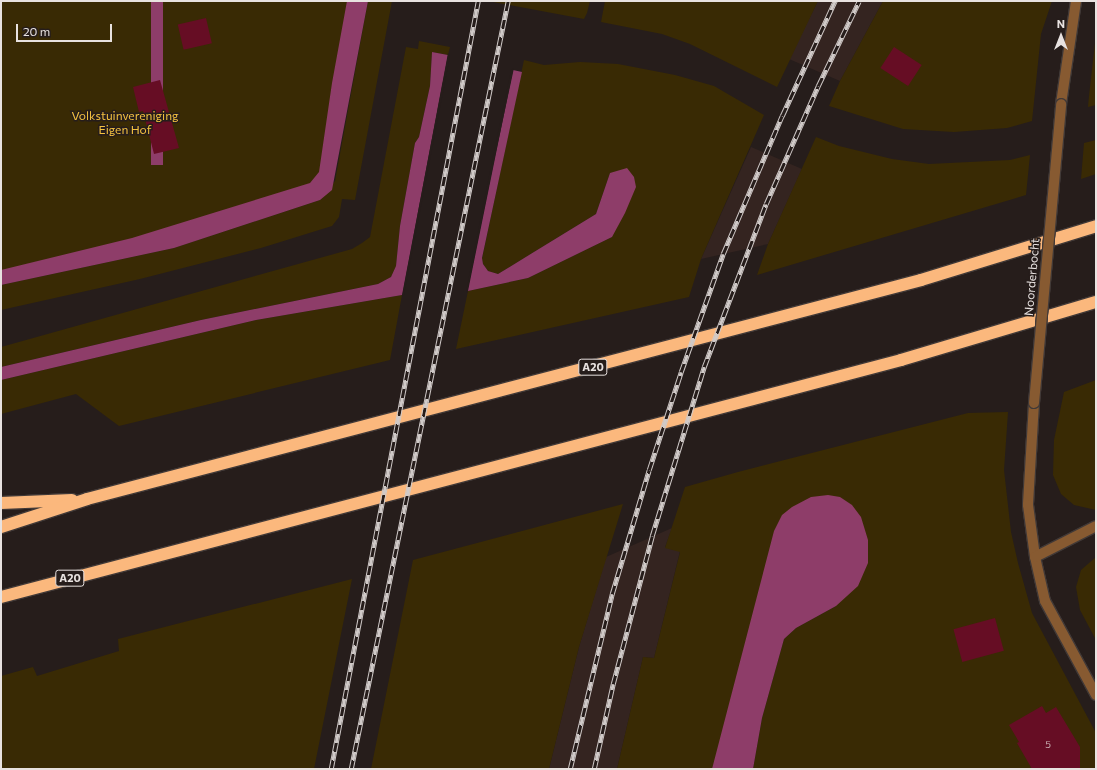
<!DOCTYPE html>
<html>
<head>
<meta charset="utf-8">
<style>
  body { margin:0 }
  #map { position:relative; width:1097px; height:770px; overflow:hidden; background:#261d1b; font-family:Commissioner,sans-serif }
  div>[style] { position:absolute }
  .built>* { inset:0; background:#342420 }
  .green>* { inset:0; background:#392a04 }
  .water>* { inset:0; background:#8e3d69; transform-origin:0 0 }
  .pier>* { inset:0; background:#261d1b }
  .building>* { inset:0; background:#660d24; transform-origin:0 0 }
  .roads { filter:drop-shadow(1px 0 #413937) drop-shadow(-1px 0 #413937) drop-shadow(0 1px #413937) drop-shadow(0 -1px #413937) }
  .street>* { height:10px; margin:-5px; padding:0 5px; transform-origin:5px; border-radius:5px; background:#875a31 }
  .highway>* { height:12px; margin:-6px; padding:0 6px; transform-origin:6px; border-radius:6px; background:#fbb87d }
  .rail>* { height:4.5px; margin-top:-2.25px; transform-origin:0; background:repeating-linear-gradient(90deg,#261d1b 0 9px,#d0cac8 0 18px); box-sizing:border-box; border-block:1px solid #d0cac8 }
  .bridges { filter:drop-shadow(1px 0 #413937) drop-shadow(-1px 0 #413937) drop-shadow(0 1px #413937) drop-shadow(0 -1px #413937) }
  .street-bridge>* { height:10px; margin:-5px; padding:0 5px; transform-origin:5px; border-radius:5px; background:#875a31 }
  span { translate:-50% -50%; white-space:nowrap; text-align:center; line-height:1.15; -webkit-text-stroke:3px #261d1b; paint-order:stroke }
  .number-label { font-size:10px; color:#c8adb1 }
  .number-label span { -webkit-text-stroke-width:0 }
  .shield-label span { padding:1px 3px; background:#261d1b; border:1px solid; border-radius:3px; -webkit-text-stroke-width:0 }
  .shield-label { font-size:11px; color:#e8e2e0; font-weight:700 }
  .park-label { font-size:12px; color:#f5c240 }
  .street-label { font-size:12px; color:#e8e2e0 }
  .frame { position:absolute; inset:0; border:2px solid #e8e2e0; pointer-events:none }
  .north { position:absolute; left:1041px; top:16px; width:40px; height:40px; -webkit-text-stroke:3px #261d1b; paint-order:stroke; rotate:0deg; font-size:11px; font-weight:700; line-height:16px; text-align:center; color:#e8e2e0 }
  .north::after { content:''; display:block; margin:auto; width:14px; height:18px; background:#e8e2e0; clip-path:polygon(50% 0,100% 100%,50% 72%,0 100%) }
  .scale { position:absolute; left:16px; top:24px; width:96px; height:18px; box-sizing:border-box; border:2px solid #e8e2e0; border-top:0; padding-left:5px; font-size:12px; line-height:14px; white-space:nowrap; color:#e8e2e0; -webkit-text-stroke:3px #261d1b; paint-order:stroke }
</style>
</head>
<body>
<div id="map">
  <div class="built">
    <div style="clip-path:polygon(818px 1px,883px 1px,840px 81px,789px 59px)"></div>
    <div style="clip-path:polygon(751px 147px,802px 169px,768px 244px,701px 259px)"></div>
    <div style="clip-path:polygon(672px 528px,665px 547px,680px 551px,654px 658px,643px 657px,617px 769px,549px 769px,579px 647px,606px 557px)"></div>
  </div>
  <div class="green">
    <div style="clip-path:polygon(1px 1px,359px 1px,323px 181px,299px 199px,1px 276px)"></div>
    <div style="clip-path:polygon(368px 1px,392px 1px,355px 200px,342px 199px,339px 217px,332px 226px,261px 248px,140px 279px,1px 310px,1px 285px,174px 248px,320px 200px,335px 181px)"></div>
    <div style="clip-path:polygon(488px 1px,590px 1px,587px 13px,584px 19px)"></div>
    <div style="clip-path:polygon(605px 1px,818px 1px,777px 87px,690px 44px,662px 34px,601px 22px)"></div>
    <div style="clip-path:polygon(883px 1px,1052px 1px,1041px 34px,1032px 121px,1007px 128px,954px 132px,903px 129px,829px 106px,840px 81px)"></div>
    <div style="clip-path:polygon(1096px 34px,1096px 105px,1088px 107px,1089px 96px)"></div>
    <div style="clip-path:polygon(419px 41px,450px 47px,448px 55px,432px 52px,430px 86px,419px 137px,415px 143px,400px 226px,396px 267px,391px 277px,378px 284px,201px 320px,1px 367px,1px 347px,352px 249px,362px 243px,370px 237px,406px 47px,418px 49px)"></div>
    <div style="clip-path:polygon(524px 60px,544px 65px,580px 62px,618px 64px,675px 75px,714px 86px,764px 115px,701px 259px,689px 297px,456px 349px,468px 291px,528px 278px,612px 237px,610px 173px,596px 214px,498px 274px,488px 271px,483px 264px,482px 259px)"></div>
    <div style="clip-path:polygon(816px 137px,839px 146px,892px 159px,929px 164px,1010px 160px,1030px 155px,1026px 195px,757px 275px,768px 244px)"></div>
    <div style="clip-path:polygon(1096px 140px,1096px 174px,1081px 179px,1084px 143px)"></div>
    <div style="clip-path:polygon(402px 295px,390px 360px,119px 426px,76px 394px,1px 414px,1px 380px,256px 320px)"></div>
    <div style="clip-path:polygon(1096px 380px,1096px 510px,1074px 505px,1061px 494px,1053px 475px,1054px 440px,1064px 392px)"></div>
    <div style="clip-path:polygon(1008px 412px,1004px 470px,1011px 532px,1018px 563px,1032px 613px,1096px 733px,1096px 769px,753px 769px,762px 718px,784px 639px,796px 628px,836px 606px,852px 505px,713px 769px,617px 769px,643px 657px,654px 658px,680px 552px,665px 548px,685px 487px,738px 472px,968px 413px)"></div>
    <div style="clip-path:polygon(623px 504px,579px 647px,549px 769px,371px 769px,413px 560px)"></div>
    <div style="clip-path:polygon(1096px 557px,1096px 640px,1080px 610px,1076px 587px,1081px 570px)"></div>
    <div style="clip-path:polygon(352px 579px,314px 769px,1px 769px,1px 676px,33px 667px,37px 676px,119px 651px,118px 639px)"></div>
  </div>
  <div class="water">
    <div style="left:151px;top:1px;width:12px;height:164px"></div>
    <div style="clip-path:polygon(347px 1px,368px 1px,332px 190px,320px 200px,174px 248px,1px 285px,1px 270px,132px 238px,310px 183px,319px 172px,332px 83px)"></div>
    <div style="clip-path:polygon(432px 52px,448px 55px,402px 295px,256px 320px,1px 380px,1px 367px,201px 320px,378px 284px,391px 277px,396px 266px,400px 226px,415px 143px,419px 137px,430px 86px)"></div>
    <div style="clip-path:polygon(513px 70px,522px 72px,482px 258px,483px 264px,488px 271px,498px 274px,596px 214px,610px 173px,627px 168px,634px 177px,636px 187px,625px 213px,612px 237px,528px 278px,468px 291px)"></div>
    <div style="clip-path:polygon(828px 495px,840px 497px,852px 505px,861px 517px,868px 540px,868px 563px,858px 586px,836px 606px,796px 628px,784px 639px,762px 718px,753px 769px,712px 769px,774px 531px,782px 515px,792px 507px,811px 497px)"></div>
  </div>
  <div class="pier">
    <div style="clip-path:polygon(448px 53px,450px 56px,404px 295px,402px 297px)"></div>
    <div style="clip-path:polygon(514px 68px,494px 161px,467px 293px,466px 291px,492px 161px,511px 70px)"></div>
  </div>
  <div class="building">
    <div style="left:206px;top:18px;width:26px;height:29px;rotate:77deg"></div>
    <div style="left:894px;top:47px;width:33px;height:25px;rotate:33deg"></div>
    <div style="clip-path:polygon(160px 80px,179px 148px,154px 154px,143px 111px,139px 112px,133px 87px)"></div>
    <div style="left:995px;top:618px;width:34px;height:43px;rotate:75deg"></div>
    <div style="clip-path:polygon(1042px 706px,1046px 713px,1056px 707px,1080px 747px,1080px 769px,1032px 769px,1017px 743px,1019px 742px,1009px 725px)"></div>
  </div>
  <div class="roads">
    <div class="street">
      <div style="left:1061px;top:104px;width:104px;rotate:-81.7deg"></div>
      <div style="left:1034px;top:403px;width:102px;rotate:93.4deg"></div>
      <div style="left:1028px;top:505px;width:52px;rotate:82.3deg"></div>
      <div style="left:1035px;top:557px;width:45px;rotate:77.2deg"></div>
      <div style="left:1045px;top:601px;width:107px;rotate:61.5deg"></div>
      <div style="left:1035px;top:557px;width:68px;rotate:-26.9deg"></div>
    </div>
    <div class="highway">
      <div style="left:1px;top:503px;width:71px;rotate:-2.4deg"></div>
      <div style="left:1px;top:527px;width:90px;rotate:-18deg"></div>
      <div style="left:87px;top:499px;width:862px;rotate:-14.71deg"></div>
      <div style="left:921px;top:280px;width:183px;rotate:-17.1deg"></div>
      <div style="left:1px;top:597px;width:931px;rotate:-14.75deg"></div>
      <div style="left:901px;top:360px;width:203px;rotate:-16.6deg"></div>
    </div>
  </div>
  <div class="rail">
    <div style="left:331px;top:769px;width:782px;rotate:-79.16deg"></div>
    <div style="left:351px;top:769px;width:784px;rotate:-78.45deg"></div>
    <div style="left:570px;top:769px;width:180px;rotate:-76.5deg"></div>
    <div style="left:612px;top:594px;width:129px;rotate:-73.4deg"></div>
    <div style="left:649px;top:470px;width:103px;rotate:-71.9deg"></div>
    <div style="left:681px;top:372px;width:125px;rotate:-70.4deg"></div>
    <div style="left:723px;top:254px;width:150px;rotate:-66.9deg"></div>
    <div style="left:782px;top:116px;width:127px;rotate:-65.3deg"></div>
    <div style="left:594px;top:769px;width:87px;rotate:-77.4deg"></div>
    <div style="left:613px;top:684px;width:153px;rotate:-75.2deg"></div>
    <div style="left:652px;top:536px;width:177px;rotate:-72.9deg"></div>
    <div style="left:704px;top:367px;width:174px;rotate:-69.2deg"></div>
    <div style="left:766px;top:204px;width:129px;rotate:-66.2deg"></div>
    <div style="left:818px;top:86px;width:94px;rotate:-64.2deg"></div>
  </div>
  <div class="bridges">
    <div class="street-bridge">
      <div style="left:1034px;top:403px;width:300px;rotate:-84.8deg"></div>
    </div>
  </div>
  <div class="number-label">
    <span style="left:1048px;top:745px">5</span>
  </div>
  <div class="shield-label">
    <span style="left:593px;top:367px">A20</span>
    <span style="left:70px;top:578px">A20</span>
  </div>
  <div class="park-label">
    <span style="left:125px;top:123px">Volkstuinvereniging<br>Eigen Hof</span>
  </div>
  <div class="street-label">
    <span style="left:1032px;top:277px;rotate:-85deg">Noorderbocht</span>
  </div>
  <div class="frame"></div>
  <div class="north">N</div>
  <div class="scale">20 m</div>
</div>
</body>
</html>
